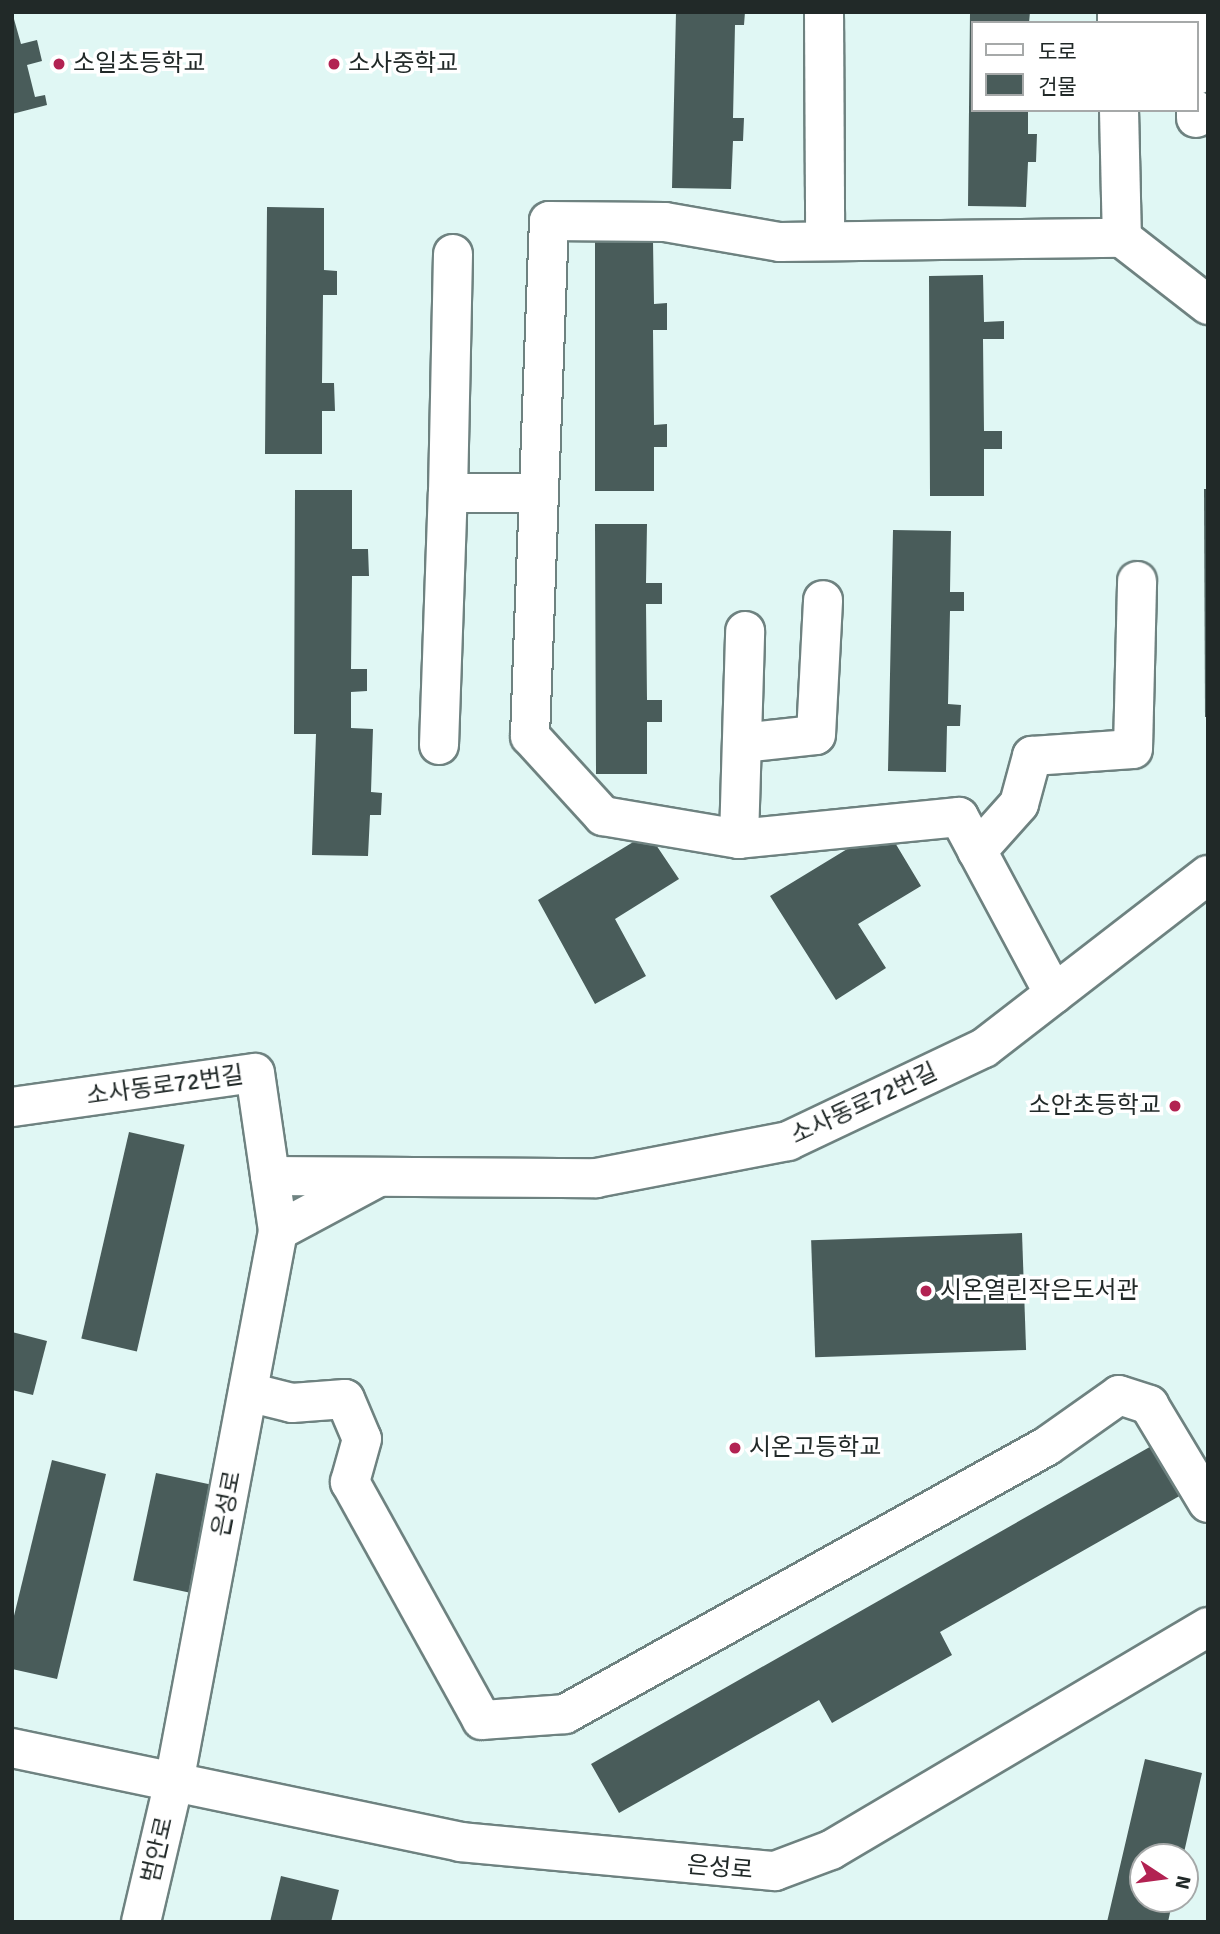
<!DOCTYPE html>
<html>
<head>
<meta charset="utf-8">
<style>
  body { margin:0 }
  #map { position:relative; width:1220px; height:1934px; overflow:hidden; background:#e0f7f4; font-family:Signika,"Noto Sans KR",sans-serif }
  div>[style] { position:absolute }
  .building>* { inset:0; background:#495c5a; transform-origin:0 0 }
  .roads { filter:drop-shadow(2px 0 #6e8280) drop-shadow(-2px 0 #6e8280) drop-shadow(0 2px #6e8280) drop-shadow(0 -2px #6e8280) }
  .minor>* { height:38px; margin:-19px; padding:0 19px; transform-origin:19px; border-radius:19px; background:#fff }
  .dots>* { width:19px; height:19px; translate:-50% -50%; box-sizing:border-box; border:4px solid #fff; border-radius:50% }
  span { translate:-50% -50%; white-space:nowrap; text-align:center; line-height:1.15; -webkit-text-stroke:7px #fff; paint-order:stroke }
  .poi-label { font-size:24px; color:#212928 }
  .left { translate:0 -50%; text-align:left }
  .right { translate:-100% -50%; text-align:right }
  .street-label { font-size:24px; color:#212928 }
  .frame { position:absolute; inset:0; border:14px solid #212928; pointer-events:none }
  .legend { position:absolute; left:971px; top:21px; width:228px; height:91px; box-sizing:border-box; background:#fff; border:2px solid #a6a9a9; margin:0; padding:9px 12px; list-style:none; font-size:21px; color:#212928 }
  .legend li { display:flex; align-items:center; gap:14px; height:35px }
  .legend b { width:35px; border:2px solid #a6a9a9 }
  .north { position:absolute; left:1129px; top:1843px; width:70px; height:70px; box-sizing:border-box; background:#fff; border:2px solid #a6a9a9; border-radius:50%; rotate:103deg; font-size:19px; font-weight:700; line-height:28px; text-align:center; color:#212928 }
  .north::after { content:''; display:block; margin:auto; width:24px; height:32px; background:#b22252; clip-path:polygon(50% 0,100% 100%,50% 72%,0 100%) }
</style>
</head>
<body>
<div id="map">
  <div class="building">
    <div style="clip-path:polygon(12px 12px,21px 44px,37px 40px,42px 61px,27px 65px,35px 97px,45px 95px,47px 105px,12px 114px)"></div>
    <div style="clip-path:polygon(676px 12px,745px 12px,744px 25px,735px 25px,733px 118px,744px 118px,743px 141px,733px 141px,731px 189px,672px 188px)"></div>
    <div style="clip-path:polygon(970px 12px,1030px 12px,1029px 23px,973px 23px,973px 110px,1028px 110px,1028px 134px,1037px 134px,1036px 162px,1028px 162px,1026px 207px,968px 206px)"></div>
    <div style="clip-path:polygon(267px 207px,324px 208px,324px 270px,337px 271px,337px 295px,323px 295px,322px 383px,334px 383px,335px 411px,322px 411px,322px 454px,265px 454px)"></div>
    <div style="clip-path:polygon(595px 241px,653px 241px,654px 304px,667px 303px,667px 330px,653px 330px,654px 425px,667px 424px,667px 447px,654px 447px,654px 491px,595px 491px)"></div>
    <div style="clip-path:polygon(983px 275px,984px 322px,1004px 321px,1004px 339px,983px 339px,984px 431px,1002px 431px,1002px 449px,984px 449px,984px 496px,930px 496px,929px 276px)"></div>
    <div style="clip-path:polygon(1204px 489px,1208px 489px,1208px 717px,1205px 717px)"></div>
    <div style="clip-path:polygon(295px 490px,352px 490px,352px 549px,368px 549px,369px 576px,352px 576px,351px 669px,367px 669px,367px 691px,351px 692px,351px 728px,373px 729px,371px 792px,382px 793px,381px 815px,370px 815px,368px 856px,312px 855px,316px 734px,294px 734px)"></div>
    <div style="clip-path:polygon(595px 524px,647px 524px,646px 583px,662px 583px,662px 604px,646px 604px,647px 700px,662px 700px,662px 722px,647px 722px,647px 774px,596px 774px)"></div>
    <div style="clip-path:polygon(893px 530px,951px 531px,950px 592px,964px 592px,964px 611px,950px 611px,948px 704px,961px 705px,960px 726px,947px 726px,946px 772px,888px 771px)"></div>
    <div style="clip-path:polygon(885px 826px,921px 886px,858px 924px,886px 968px,836px 1000px,770px 896px)"></div>
    <div style="clip-path:polygon(648px 833px,679px 879px,615px 919px,646px 976px,595px 1004px,538px 900px)"></div>
    <div style="left:129px;top:1132px;width:57px;height:212px;rotate:13deg"></div>
    <div style="left:1022px;top:1233px;width:117px;height:211px;rotate:88deg"></div>
    <div style="clip-path:polygon(12px 1332px,47px 1341px,33px 1395px,12px 1390px)"></div>
    <div style="clip-path:polygon(1155px 1444px,1183px 1494px,940px 1632px,952px 1655px,832px 1723px,819px 1700px,619px 1813px,591px 1764px)"></div>
    <div style="clip-path:polygon(52px 1460px,106px 1474px,57px 1679px,12px 1669px,12px 1624px)"></div>
    <div style="left:156px;top:1473px;width:57px;height:110px;rotate:12deg"></div>
    <div style="clip-path:polygon(1145px 1759px,1202px 1773px,1183px 1857px,1143px 1857px,1143px 1899px,1173px 1899px,1168px 1922px,1107px 1922px)"></div>
    <div style="clip-path:polygon(281px 1876px,339px 1890px,331px 1922px,270px 1922px)"></div>
  </div>
  <div class="roads">
    <div class="minor">
      <div style="left:824px;top:12px;width:229px;rotate:89.7deg"></div>
      <div style="left:1117px;top:23px;width:11px;rotate:-90deg"></div>
      <div style="left:1117px;top:12px;width:67px;rotate:9.5deg"></div>
      <div style="left:1197px;top:25px;width:50px;rotate:90deg"></div>
      <div style="left:1119px;top:110px;width:128px;rotate:88.7deg"></div>
      <div style="left:1196px;top:118px;width:8px;rotate:-90deg"></div>
      <div style="left:448px;top:493px;width:239px;rotate:-88.8deg"></div>
      <div style="left:742px;top:743px;width:74px;rotate:-6.2deg"></div>
      <div style="left:816px;top:735px;width:135px;rotate:-87deg"></div>
      <div style="left:439px;top:745px;width:252px;rotate:-88deg"></div>
      <div style="left:448px;top:493px;width:90px"></div>
      <div style="left:739px;top:839px;width:208px;rotate:-88.3deg"></div>
      <div style="left:977px;top:851px;width:63px;rotate:-48.2deg"></div>
      <div style="left:1019px;top:804px;width:50px;rotate:-74.8deg"></div>
      <div style="left:1032px;top:756px;width:101px;rotate:-4deg"></div>
      <div style="left:1133px;top:749px;width:168px;rotate:-88.6deg"></div>
      <div style="left:1054px;top:994px;width:201px;rotate:-118.2deg"></div>
      <div style="left:959px;top:817px;width:221px;rotate:174.3deg"></div>
      <div style="left:739px;top:839px;width:138px;rotate:-170.4deg"></div>
      <div style="left:603px;top:816px;width:108px;rotate:-132.4deg"></div>
      <div style="left:530px;top:736px;width:515px;rotate:-87.89deg"></div>
      <div style="left:549px;top:221px;width:116px;rotate:0.5deg"></div>
      <div style="left:665px;top:222px;width:117px;rotate:9.9deg"></div>
      <div style="left:780px;top:242px;width:342px;rotate:-0.7deg"></div>
      <div style="left:1122px;top:238px;width:109px;rotate:37.9deg"></div>
      <div style="left:12px;top:1107px;width:245px;rotate:-8deg"></div>
      <div style="left:255px;top:1073px;width:160px;rotate:81.7deg"></div>
      <div style="left:278px;top:1231px;width:556px;rotate:100.68deg"></div>
      <div style="left:175px;top:1777px;width:149px;rotate:103.2deg"></div>
      <div style="left:270px;top:1176px;width:326px;rotate:0.4deg"></div>
      <div style="left:596px;top:1178px;width:196px;rotate:-10.9deg"></div>
      <div style="left:788px;top:1141px;width:217px;rotate:-25.4deg"></div>
      <div style="left:984px;top:1048px;width:283px;rotate:-37.7deg"></div>
      <div style="left:278px;top:1231px;width:110px;rotate:-28.2deg"></div>
      <div style="left:248px;top:1392px;width:45px;rotate:14deg"></div>
      <div style="left:292px;top:1403px;width:53px;rotate:-4.3deg"></div>
      <div style="left:345px;top:1399px;width:43px;rotate:67deg"></div>
      <div style="left:362px;top:1439px;width:45px;rotate:105.6deg"></div>
      <div style="left:350px;top:1482px;width:272px;rotate:61deg"></div>
      <div style="left:482px;top:1720px;width:83px;rotate:-4.1deg"></div>
      <div style="left:565px;top:1714px;width:551px;rotate:-29.07deg"></div>
      <div style="left:1047px;top:1446px;width:88px;rotate:-35.3deg"></div>
      <div style="left:1119px;top:1395px;width:32px;rotate:18deg"></div>
      <div style="left:1149px;top:1405px;width:114px;rotate:59deg"></div>
      <div style="left:12px;top:1748px;width:458px;rotate:11.8deg"></div>
      <div style="left:460px;top:1842px;width:316px;rotate:5.3deg"></div>
      <div style="left:775px;top:1871px;width:60px;rotate:-20.6deg"></div>
      <div style="left:831px;top:1850px;width:438px;rotate:-30.6deg"></div>
    </div>
  </div>
  <div class="dots">
    <div style="left:59px;top:64px;background:#b22252"></div>
    <div style="left:334px;top:64px;background:#b22252"></div>
    <div style="left:1175px;top:1106px;background:#b22252"></div>
    <div style="left:926px;top:1291px;background:#b22252"></div>
    <div style="left:735px;top:1448px;background:#b22252"></div>
  </div>
  <div class="poi-label">
    <span class="left" style="left:73px;top:64px">소일초등학교</span>
    <span class="left" style="left:348px;top:64px">소사중학교</span>
    <span class="right" style="left:1161px;top:1106px">소안초등학교</span>
    <span class="left" style="left:940px;top:1291px">시온열린작은도서관</span>
    <span class="left" style="left:749px;top:1448px">시온고등학교</span>
  </div>
  <div class="street-label">
    <span style="left:165px;top:1086px;rotate:-8deg">소사동로72번길</span>
    <span style="left:864px;top:1104px;rotate:-25deg">소사동로72번길</span>
    <span style="left:227px;top:1504px;rotate:-79deg">은성로</span>
    <span style="left:158px;top:1850px;rotate:-77deg">범안로</span>
    <span style="left:720px;top:1868px;rotate:5deg">은성로</span>
  </div>
  <div class="frame"></div>
  <ul class="legend">
  <li><b style="height:9px;background:#fff"></b>도로</li>
  <li><b style="height:19px;background:#495c5a"></b>건물</li>
  </ul>
  <div class="north">N</div>
</div>
</body>
</html>
